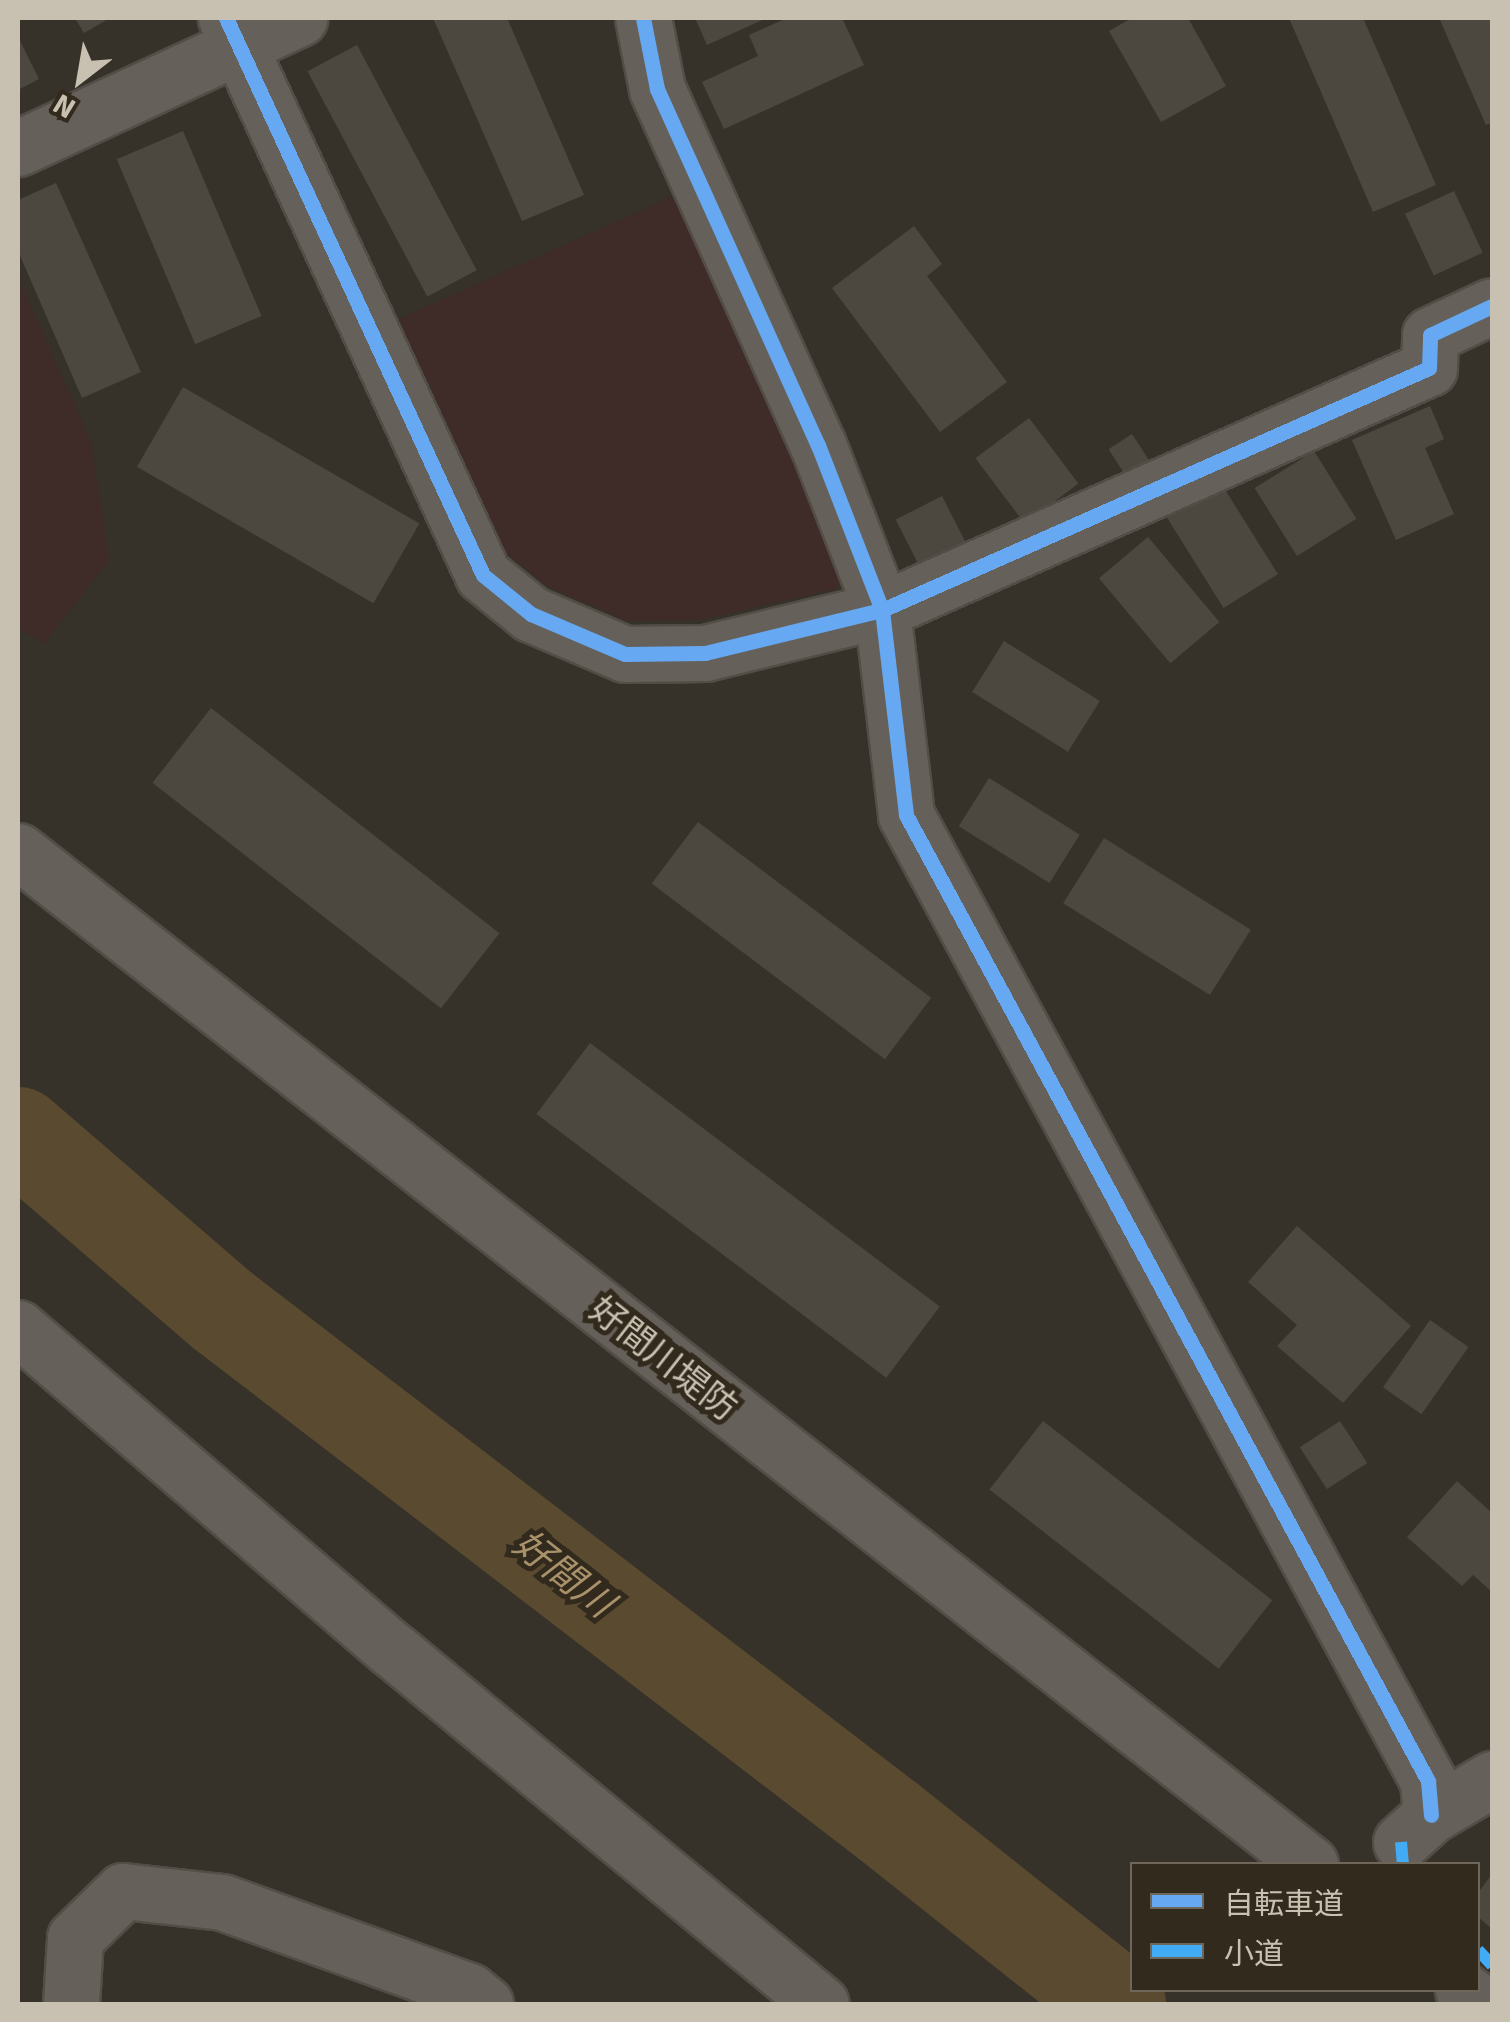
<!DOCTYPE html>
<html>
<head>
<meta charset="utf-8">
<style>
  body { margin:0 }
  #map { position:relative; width:1510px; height:2022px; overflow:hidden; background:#373229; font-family:Signika,"Noto Sans JP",sans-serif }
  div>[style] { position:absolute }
  .green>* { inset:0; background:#3f2b27 }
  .river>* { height:95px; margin:-47.5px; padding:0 47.5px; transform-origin:47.5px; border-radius:47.5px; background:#5a4b30 }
  .building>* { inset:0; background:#4c4840; transform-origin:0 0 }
  .roads { filter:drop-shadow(2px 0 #524e47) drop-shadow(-2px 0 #524e47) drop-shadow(0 2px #524e47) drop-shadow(0 -2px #524e47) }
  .minor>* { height:55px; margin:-27.5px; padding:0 27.5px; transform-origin:27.5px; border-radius:27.5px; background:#656059 }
  .quiet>* { height:12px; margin-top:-6px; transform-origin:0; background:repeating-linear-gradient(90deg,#42abf6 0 25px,transparent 0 37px) }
  .cycleway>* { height:15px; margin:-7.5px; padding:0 7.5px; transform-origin:7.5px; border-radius:7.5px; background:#66a8f1 }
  span { translate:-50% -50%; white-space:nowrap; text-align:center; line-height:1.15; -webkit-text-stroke:10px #322a1c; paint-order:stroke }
  .street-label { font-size:35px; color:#c8c1b2 }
  .water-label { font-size:38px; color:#a8916b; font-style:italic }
  .frame { position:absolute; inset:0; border:20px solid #c8c1b2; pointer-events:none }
  .legend { position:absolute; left:1130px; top:1862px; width:350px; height:130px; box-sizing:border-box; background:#322a1c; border:2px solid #6e6658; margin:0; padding:12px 18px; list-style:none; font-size:30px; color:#c8c1b2 }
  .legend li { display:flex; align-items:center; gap:20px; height:50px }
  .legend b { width:50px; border:2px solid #6e6658 }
  .north { position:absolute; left:30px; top:30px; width:100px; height:100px; -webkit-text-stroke:8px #322a1c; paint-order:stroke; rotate:211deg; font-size:28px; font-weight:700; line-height:40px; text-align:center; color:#c8c1b2 }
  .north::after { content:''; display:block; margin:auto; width:35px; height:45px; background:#c8c1b2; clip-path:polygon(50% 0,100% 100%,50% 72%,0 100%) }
</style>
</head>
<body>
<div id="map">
  <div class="green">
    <div style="clip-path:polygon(685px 191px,846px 573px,836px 589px,698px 620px,628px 621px,547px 586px,506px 552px,399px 319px)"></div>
    <div style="clip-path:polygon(18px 278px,91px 442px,109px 560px,44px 644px,18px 628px)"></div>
  </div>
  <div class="river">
    <div style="left:18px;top:1134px;width:269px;rotate:40.8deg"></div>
    <div style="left:222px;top:1310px;width:839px;rotate:37.5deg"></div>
    <div style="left:888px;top:1821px;width:294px;rotate:38.5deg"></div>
  </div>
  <div class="building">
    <div style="clip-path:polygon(75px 18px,110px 18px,84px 33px)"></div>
    <div style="clip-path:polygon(433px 18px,507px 18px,584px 195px,522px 221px)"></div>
    <div style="clip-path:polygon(695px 18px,767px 18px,707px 45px)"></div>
    <div style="clip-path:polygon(787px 18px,842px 18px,864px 65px,724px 129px,702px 82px,758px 56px,749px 35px)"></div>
    <div style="clip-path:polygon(1132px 18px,1188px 18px,1226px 86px,1161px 122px,1109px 31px)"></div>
    <div style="clip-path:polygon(1289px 18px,1363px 18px,1436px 185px,1373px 212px)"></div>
    <div style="clip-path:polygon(1446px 18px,1492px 18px,1492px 123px,1486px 125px,1440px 20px)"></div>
    <div style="clip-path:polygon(18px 37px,39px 79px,18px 90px)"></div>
    <div style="left:357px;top:45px;width:255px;height:56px;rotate:62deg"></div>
    <div style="left:183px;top:131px;width:201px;height:72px;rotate:67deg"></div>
    <div style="clip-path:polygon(56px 183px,141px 372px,82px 398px,18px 251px,18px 200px)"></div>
    <div style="left:1454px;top:191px;width:68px;height:54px;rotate:65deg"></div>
    <div style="clip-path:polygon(914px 226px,942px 264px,927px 276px,1007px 382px,940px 432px,832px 288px)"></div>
    <div style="left:183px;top:387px;width:273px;height:92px;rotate:30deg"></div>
    <div style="clip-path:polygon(1430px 406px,1444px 439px,1425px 448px,1454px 514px,1396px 540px,1352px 440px)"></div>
    <div style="left:1029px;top:418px;width:82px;height:67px;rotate:53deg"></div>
    <div style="left:1132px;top:434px;width:40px;height:28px;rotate:57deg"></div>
    <div style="left:1314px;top:451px;width:80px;height:70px;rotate:58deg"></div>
    <div style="left:1219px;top:480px;width:111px;height:64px;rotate:58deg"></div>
    <div style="left:942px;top:496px;width:58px;height:52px;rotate:63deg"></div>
    <div style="left:1148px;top:537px;width:111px;height:64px;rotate:50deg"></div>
    <div style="left:1004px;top:641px;width:113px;height:60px;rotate:32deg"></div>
    <div style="left:211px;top:708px;width:366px;height:95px;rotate:38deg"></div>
    <div style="left:989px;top:778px;width:107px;height:57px;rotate:32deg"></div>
    <div style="left:698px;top:822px;width:292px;height:77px;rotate:37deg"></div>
    <div style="left:1104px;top:838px;width:173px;height:77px;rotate:32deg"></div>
    <div style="left:590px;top:1043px;width:438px;height:89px;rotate:37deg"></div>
    <div style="clip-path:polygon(1297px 1226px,1411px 1326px,1343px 1403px,1277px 1346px,1297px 1325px,1248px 1282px)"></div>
    <div style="left:1430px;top:1320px;width:47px;height:82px;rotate:35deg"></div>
    <div style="left:1043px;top:1421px;width:291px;height:87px;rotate:38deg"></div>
    <div style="left:1340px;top:1421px;width:50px;height:48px;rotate:57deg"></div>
    <div style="clip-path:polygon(1457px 1481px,1492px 1513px,1492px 1592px,1473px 1575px,1462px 1586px,1407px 1537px)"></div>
    <div style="clip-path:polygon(1492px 1874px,1492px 1929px,1478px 1917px,1478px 1893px)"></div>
  </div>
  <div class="roads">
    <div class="minor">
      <div style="left:226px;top:18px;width:613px;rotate:65.23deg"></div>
      <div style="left:483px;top:575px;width:62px;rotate:39.1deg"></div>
      <div style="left:531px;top:614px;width:102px;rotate:23.1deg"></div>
      <div style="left:625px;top:654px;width:80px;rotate:-0.7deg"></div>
      <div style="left:705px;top:653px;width:182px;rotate:-13.7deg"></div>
      <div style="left:882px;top:610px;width:598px;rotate:-23.87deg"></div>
      <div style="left:1429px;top:368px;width:33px;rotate:-88deg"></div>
      <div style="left:1430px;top:335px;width:68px;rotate:-25.1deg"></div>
      <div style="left:643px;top:18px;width:72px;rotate:78.8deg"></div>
      <div style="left:657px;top:89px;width:391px;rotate:65.7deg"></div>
      <div style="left:818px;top:445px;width:177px;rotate:68.8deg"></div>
      <div style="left:882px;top:610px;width:206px;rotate:83.3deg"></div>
      <div style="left:906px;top:815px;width:1098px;rotate:61.61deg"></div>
      <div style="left:1428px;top:1781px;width:34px;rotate:85deg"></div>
      <div style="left:18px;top:148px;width:310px;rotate:-24.8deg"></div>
      <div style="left:18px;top:851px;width:1642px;rotate:38.1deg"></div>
      <div style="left:18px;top:1328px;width:494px;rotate:40.7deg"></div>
      <div style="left:393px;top:1650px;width:555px;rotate:39.59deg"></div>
      <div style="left:1401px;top:1842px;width:40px;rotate:-42deg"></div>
      <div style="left:1431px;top:1815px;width:71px;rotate:-30.5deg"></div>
      <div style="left:1463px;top:1990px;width:23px;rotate:38deg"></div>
      <div style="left:71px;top:2004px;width:66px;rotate:-86.5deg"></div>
      <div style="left:75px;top:1938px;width:67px;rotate:-44.4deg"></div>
      <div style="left:123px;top:1891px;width:100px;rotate:6.3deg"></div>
      <div style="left:222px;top:1902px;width:263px;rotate:19.8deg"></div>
      <div style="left:469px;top:1991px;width:21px;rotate:39deg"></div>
    </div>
  </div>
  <div class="quiet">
    <div style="left:1401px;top:1842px;width:22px;rotate:85deg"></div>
    <div style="left:1478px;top:1950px;width:21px;rotate:47deg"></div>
  </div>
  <div class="cycleway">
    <div style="left:226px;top:18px;width:613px;rotate:65.23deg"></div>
    <div style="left:483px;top:575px;width:62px;rotate:39.1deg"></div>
    <div style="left:531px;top:614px;width:102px;rotate:23.1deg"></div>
    <div style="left:625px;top:654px;width:80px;rotate:-0.7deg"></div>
    <div style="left:705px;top:653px;width:182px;rotate:-13.7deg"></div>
    <div style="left:882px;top:610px;width:598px;rotate:-23.87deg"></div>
    <div style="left:1429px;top:368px;width:33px;rotate:-88deg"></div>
    <div style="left:1430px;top:335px;width:68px;rotate:-25.1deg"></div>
    <div style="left:643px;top:18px;width:72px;rotate:78.8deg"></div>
    <div style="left:657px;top:89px;width:391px;rotate:65.7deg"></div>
    <div style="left:818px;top:445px;width:177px;rotate:68.8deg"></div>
    <div style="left:882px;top:610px;width:206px;rotate:83.3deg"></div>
    <div style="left:906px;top:815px;width:1098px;rotate:61.61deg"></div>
    <div style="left:1428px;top:1781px;width:34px;rotate:85deg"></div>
  </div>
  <div class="street-label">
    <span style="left:663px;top:1359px;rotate:38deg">好間川堤防</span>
  </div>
  <div class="water-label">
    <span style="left:563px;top:1574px;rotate:38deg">好間川</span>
  </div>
  <div class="frame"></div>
  <ul class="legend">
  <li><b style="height:12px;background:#66a8f1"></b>自転車道</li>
  <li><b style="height:12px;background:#42abf6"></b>小道</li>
  </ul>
  <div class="north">N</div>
</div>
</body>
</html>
